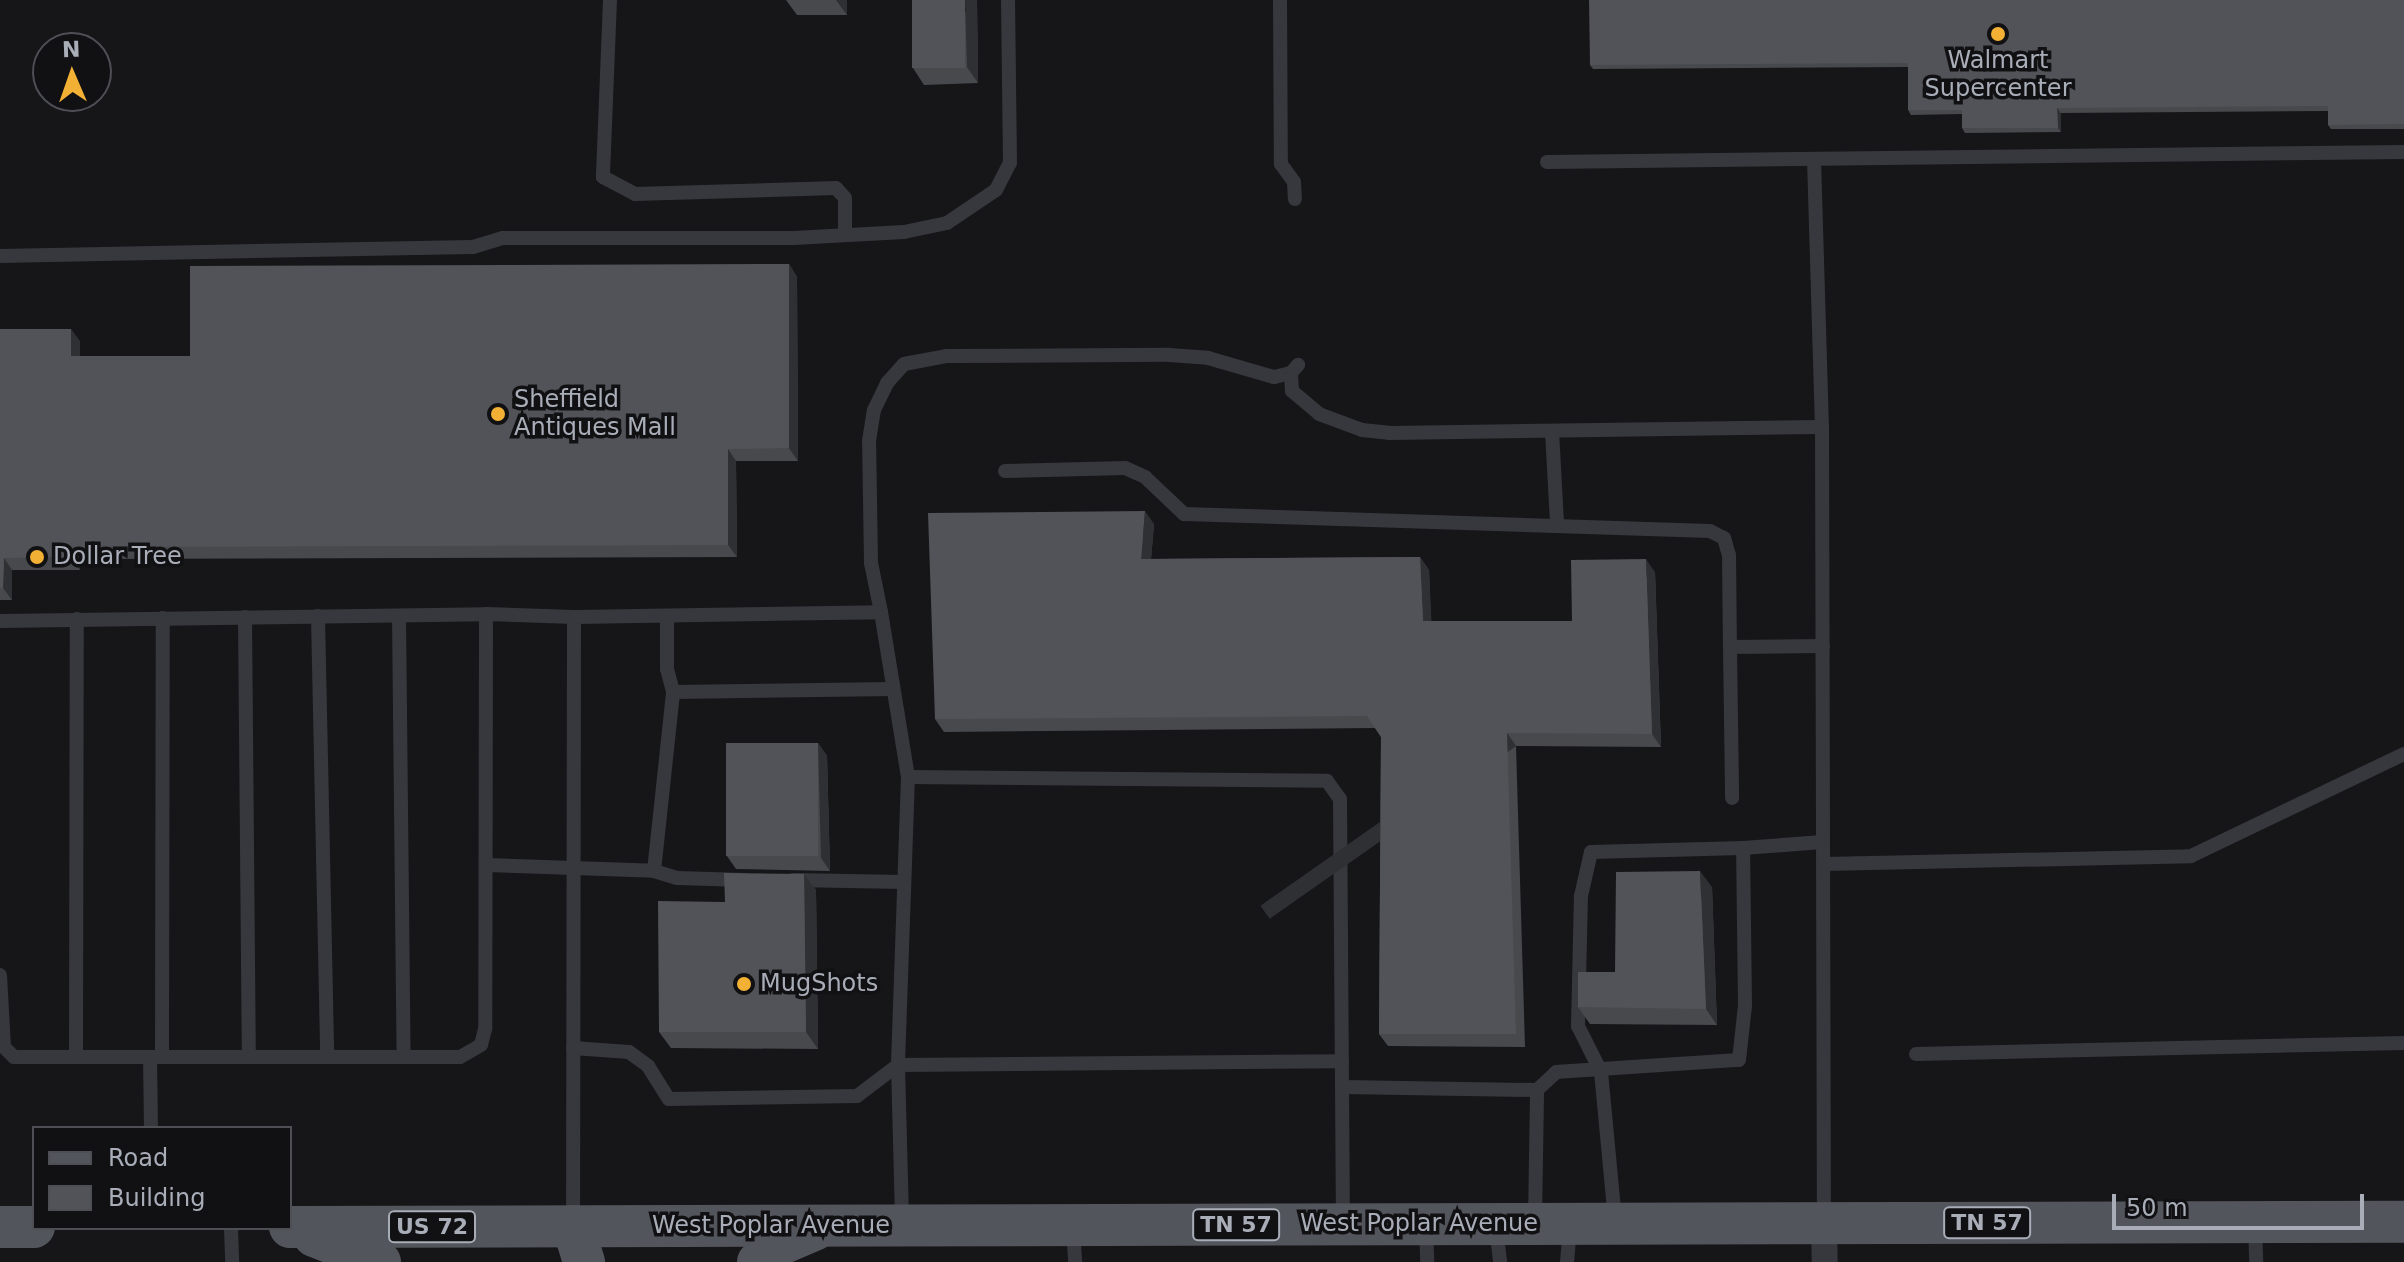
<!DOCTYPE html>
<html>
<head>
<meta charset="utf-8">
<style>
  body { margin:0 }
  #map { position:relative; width:2404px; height:1262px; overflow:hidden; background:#161618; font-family:"DejaVu Sans",sans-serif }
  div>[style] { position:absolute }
  .service>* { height:14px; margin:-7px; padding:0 7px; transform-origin:7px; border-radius:7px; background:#37383d }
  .minor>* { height:26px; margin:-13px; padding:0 13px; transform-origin:13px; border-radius:13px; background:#37383d }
  .primary>* { height:42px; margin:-21px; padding:0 21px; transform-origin:21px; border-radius:21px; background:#53555c }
  .wall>* { inset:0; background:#47494d }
  .shaded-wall>* { inset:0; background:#2f3033; transform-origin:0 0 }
  .building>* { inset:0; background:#525359; transform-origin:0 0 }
  .dots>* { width:22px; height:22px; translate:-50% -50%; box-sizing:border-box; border:4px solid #111113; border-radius:50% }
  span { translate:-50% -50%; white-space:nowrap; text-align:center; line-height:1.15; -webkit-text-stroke:7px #111113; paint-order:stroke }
  .shield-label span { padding:2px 6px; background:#111113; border:2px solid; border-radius:6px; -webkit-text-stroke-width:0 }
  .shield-label { font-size:22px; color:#a8adb8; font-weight:700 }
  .poi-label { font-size:24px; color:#a8adb8 }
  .left { translate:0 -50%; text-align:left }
  .street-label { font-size:24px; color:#a8adb8 }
  .legend { position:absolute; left:32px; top:1126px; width:260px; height:104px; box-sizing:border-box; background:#111113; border:2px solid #4d4f55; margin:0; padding:10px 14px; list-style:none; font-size:24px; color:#a8adb8 }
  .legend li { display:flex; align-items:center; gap:16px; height:40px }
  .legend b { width:40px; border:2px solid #4d4f55 }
  .north { position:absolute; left:32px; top:32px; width:80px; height:80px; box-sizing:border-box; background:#111113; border:2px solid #4d4f55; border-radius:50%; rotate:358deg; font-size:22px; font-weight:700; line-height:32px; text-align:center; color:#a8adb8 }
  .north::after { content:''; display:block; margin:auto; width:28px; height:36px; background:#f2b134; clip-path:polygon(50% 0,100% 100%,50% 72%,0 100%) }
  .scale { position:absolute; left:2112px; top:1194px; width:252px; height:36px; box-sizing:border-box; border:4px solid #a8adb8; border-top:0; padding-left:10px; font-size:24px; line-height:28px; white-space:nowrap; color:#a8adb8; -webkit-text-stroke:6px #111113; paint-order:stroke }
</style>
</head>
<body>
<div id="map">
  <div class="service">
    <div style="left:610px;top:0;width:177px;rotate:92.3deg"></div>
    <div style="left:603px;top:177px;width:36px;rotate:28deg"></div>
    <div style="left:635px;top:194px;width:201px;rotate:-1.7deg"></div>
    <div style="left:836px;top:188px;width:13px;rotate:48deg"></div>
    <div style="left:845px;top:198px;width:37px;rotate:90deg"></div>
    <div style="left:1280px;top:0;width:164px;rotate:89.7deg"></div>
    <div style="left:1281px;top:164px;width:22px;rotate:54deg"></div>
    <div style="left:1294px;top:182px;width:17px;rotate:87deg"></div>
    <div style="left:1814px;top:159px;width:268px;rotate:88.3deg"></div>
    <div style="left:1822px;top:427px;width:792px;rotate:89.86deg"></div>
    <div style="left:1547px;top:162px;width:857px;rotate:-0.67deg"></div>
    <div style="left:0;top:256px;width:473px;rotate:-1.1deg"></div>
    <div style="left:473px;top:247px;width:31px;rotate:-17deg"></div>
    <div style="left:503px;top:238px;width:291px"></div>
    <div style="left:794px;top:238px;width:110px;rotate:-3.1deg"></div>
    <div style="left:904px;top:232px;width:44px;rotate:-11.8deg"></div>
    <div style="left:947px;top:223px;width:59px;rotate:-34deg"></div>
    <div style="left:996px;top:190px;width:30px;rotate:-63deg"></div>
    <div style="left:1010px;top:163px;width:163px;rotate:-90.7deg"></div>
    <div style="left:1291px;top:373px;width:18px;rotate:87deg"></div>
    <div style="left:1292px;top:391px;width:35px;rotate:40deg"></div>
    <div style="left:1319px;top:414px;width:46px;rotate:20.4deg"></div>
    <div style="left:1362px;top:430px;width:27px;rotate:6deg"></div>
    <div style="left:1389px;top:433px;width:433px;rotate:-0.8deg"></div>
    <div style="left:1552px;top:431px;width:93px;rotate:86.9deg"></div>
    <div style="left:1005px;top:471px;width:120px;rotate:-1.4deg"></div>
    <div style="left:1125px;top:468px;width:22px;rotate:24deg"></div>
    <div style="left:1145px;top:477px;width:54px;rotate:43.5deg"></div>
    <div style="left:1184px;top:514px;width:526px;rotate:1.85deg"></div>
    <div style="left:1710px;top:531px;width:16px;rotate:27deg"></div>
    <div style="left:1724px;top:538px;width:18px;rotate:74deg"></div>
    <div style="left:1729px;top:555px;width:92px;rotate:89.4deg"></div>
    <div style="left:1730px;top:647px;width:93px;rotate:-0.6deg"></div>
    <div style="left:881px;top:612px;width:50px;rotate:-101.5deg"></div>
    <div style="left:871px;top:563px;width:122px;rotate:-90.9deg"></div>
    <div style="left:869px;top:441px;width:31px;rotate:-81deg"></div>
    <div style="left:874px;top:410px;width:30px;rotate:-64deg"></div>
    <div style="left:887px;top:383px;width:25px;rotate:-48deg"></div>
    <div style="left:904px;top:364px;width:44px;rotate:-10.5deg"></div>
    <div style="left:947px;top:356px;width:222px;rotate:-0.3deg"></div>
    <div style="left:1169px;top:355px;width:39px;rotate:4deg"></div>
    <div style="left:1208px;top:358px;width:69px;rotate:16.1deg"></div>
    <div style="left:1274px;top:377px;width:17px;rotate:-13deg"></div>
    <div style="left:1291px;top:373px;width:11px;rotate:-49deg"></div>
    <div style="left:486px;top:614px;width:88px;rotate:2deg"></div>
    <div style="left:574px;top:617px;width:607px;rotate:90.09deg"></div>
    <div style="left:318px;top:616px;width:441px;rotate:88.8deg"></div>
    <div style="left:399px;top:616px;width:441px;rotate:89.4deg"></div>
    <div style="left:667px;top:616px;width:53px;rotate:90deg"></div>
    <div style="left:667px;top:669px;width:24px;rotate:75deg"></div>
    <div style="left:673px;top:692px;width:220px;rotate:-0.8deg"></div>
    <div style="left:245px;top:617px;width:440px;rotate:89.5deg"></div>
    <div style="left:574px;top:617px;width:307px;rotate:-0.9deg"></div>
    <div style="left:881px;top:612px;width:167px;rotate:80.7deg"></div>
    <div style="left:908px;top:777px;width:288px;rotate:92deg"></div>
    <div style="left:898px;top:1065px;width:158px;rotate:88.5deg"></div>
    <div style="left:0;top:621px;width:486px;rotate:-0.8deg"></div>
    <div style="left:486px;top:614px;width:415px;rotate:90.1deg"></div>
    <div style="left:485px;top:1029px;width:16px;rotate:104deg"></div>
    <div style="left:481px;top:1045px;width:24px;rotate:150deg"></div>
    <div style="left:460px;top:1057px;width:446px;rotate:180deg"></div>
    <div style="left:14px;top:1057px;width:14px;rotate:-135deg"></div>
    <div style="left:4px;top:1047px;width:72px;rotate:-93.2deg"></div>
    <div style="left:1730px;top:647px;width:151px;rotate:89.2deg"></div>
    <div style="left:908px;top:777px;width:419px;rotate:0.5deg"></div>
    <div style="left:1327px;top:781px;width:22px;rotate:54deg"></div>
    <div style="left:1340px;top:799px;width:423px;rotate:89.6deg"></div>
    <div style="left:1824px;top:864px;width:367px;rotate:-1.2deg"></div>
    <div style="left:2191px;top:856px;width:236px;rotate:-25.6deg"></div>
    <div style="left:486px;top:865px;width:168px;rotate:2deg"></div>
    <div style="left:654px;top:871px;width:24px;rotate:17deg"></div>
    <div style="left:677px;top:878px;width:67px;rotate:1.7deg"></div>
    <div style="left:654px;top:871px;width:180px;rotate:-83.9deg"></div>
    <div style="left:793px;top:880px;width:110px;rotate:1deg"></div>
    <div style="left:573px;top:1048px;width:56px;rotate:4.1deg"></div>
    <div style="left:629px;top:1052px;width:24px;rotate:36deg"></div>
    <div style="left:648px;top:1066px;width:39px;rotate:58deg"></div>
    <div style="left:669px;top:1099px;width:188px;rotate:-0.9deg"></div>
    <div style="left:857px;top:1096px;width:51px;rotate:-37.1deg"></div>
    <div style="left:898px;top:1065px;width:444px;rotate:-0.5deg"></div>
    <div style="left:1916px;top:1054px;width:488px;rotate:-1.3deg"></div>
    <div style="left:76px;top:1057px;width:438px;rotate:-89.9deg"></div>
    <div style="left:150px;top:1057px;width:71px;rotate:89.2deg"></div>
    <div style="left:162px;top:1057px;width:439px;rotate:-89.9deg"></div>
    <div style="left:1342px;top:1087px;width:195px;rotate:0.9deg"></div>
    <div style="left:1537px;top:1090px;width:26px;rotate:-43deg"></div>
    <div style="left:1556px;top:1072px;width:183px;rotate:-3.8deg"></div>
    <div style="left:1739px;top:1060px;width:54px;rotate:-83.7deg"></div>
    <div style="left:1745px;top:1006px;width:158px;rotate:-90.7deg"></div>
    <div style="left:1743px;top:848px;width:80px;rotate:-4.3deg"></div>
    <div style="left:1615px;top:1220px;width:149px;rotate:-95.4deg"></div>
    <div style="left:1601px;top:1072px;width:51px;rotate:-116.6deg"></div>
    <div style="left:1578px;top:1026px;width:130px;rotate:-88.7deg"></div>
    <div style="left:1581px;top:896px;width:45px;rotate:-77.2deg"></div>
    <div style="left:1591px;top:852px;width:152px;rotate:-1.5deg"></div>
    <div style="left:1535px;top:1221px;width:131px;rotate:-89.1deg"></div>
    <div style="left:1426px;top:1226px;width:36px;rotate:88deg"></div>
    <div style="left:2255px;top:1226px;width:36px;rotate:88deg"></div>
    <div style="left:231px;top:1228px;width:34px;rotate:88deg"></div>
    <div style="left:1496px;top:1228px;width:34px;rotate:83deg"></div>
    <div style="left:1073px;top:1230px;width:32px;rotate:86deg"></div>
    <div style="left:1567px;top:1262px;width:35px;rotate:-85deg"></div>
  </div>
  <div class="minor">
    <div style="left:1824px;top:1223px;width:39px;rotate:89deg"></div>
  </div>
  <div class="primary">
    <div style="left:573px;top:1226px;width:38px;rotate:73deg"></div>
    <div style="left:0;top:1227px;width:34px"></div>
    <div style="left:290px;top:1227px;width:2114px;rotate:-0.14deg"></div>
    <div style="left:314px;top:1236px;width:71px;rotate:21.5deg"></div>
    <div style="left:758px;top:1262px;width:27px;rotate:-39deg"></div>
    <div style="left:779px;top:1245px;width:40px;rotate:-23.4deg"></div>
  </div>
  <div class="wall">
    <div style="clip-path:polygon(786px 0,847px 0,847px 15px,797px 15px)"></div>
    <div style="clip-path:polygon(977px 0,978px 83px,924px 85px,913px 68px)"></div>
    <div style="clip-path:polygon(2404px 0,2404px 129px,2331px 129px,2328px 125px,2328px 111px,2061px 113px,2061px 132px,1965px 133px,1962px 128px,1962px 114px,1911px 115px,1908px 110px,1908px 67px,1593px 69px,1590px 65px)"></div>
    <div style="clip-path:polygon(789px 264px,797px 277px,798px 461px,736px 461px,737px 557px,80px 559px,80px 570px,12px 570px,12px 600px,0 600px,0 329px,80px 341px,80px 356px,190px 356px)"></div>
    <div style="clip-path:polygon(1154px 524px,1151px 559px,1420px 557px,1429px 570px,1431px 621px,1572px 621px,1655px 572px,1661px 747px,1516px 746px,1525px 1047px,1388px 1046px,1379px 1034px,1381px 737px,1375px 728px,944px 732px,935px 719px)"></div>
    <div style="clip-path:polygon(818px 743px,827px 756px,830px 871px,736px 869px,727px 856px)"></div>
    <div style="clip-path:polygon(804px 874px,816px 890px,818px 1049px,671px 1048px,659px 1032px,725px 902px)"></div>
    <div style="clip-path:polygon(1712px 887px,1717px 1025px,1590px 1024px,1578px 1007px,1615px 972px)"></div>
  </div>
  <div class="shaded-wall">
    <div style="clip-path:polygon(836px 0,847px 0,847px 15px)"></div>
    <div style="clip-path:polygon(965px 0,977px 0,978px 83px,967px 67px)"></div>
    <div style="clip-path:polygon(2057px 108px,2061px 113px,2061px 132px,2058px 128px)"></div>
    <div style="clip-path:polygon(789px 264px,797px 277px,798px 461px,789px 448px)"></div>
    <div style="clip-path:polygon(71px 329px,80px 341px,80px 368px,71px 356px)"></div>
    <div style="clip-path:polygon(728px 449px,736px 461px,737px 557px,728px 545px)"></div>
    <div style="clip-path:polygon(1145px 511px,1154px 524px,1150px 572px,1141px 559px)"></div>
    <div style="clip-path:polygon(71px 547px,80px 559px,80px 570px,71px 557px)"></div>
    <div style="clip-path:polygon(1420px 557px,1429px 570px,1432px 634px,1423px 621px)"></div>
    <div style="clip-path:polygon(4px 558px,12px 570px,12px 600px,3px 588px)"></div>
    <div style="clip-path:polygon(1646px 559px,1655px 572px,1661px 747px,1652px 734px)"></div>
    <div style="left:1507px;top:733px;width:16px;height:301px;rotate:55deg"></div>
    <div style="clip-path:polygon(818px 743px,827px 756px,830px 871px,821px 858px)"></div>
    <div style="clip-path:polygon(1700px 871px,1712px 887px,1717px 1025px,1706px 1009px)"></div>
    <div style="clip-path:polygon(804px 874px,816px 890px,818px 1049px,806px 1032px)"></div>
  </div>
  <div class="building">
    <div style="left:912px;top:0;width:53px;height:68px"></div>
    <div style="clip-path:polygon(1589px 0,2404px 0,2404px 124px,2328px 125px,2328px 106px,2057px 108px,2058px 128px,1962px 128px,1962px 110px,1908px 110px,1908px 63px,1590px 65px)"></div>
    <div style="clip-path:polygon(789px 264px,789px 448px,728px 449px,728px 545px,71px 547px,71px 557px,4px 558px,3px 588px,0 588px,0 329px,71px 329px,71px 356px,190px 356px,190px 266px)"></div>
    <div style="clip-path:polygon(1145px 511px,1141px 559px,1420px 557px,1423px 621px,1572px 621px,1571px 560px,1646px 559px,1652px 734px,1507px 733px,1516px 1034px,1379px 1034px,1381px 737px,1367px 716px,935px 719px,928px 513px)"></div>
    <div style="left:726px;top:743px;width:92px;height:113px"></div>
    <div style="clip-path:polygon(1700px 871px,1706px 1009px,1578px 1007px,1578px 972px,1615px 972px,1616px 872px)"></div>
    <div style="clip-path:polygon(724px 873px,804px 874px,806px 1032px,659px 1032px,658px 901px,725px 902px)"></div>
  </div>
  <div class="dots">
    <div style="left:1998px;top:34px;background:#f2b134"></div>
    <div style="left:498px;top:414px;background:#f2b134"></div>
    <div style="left:37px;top:557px;background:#f2b134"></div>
    <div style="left:744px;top:984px;background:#f2b134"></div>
  </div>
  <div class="shield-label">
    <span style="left:1987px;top:1223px">TN 57</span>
    <span style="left:1236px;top:1225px">TN 57</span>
    <span style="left:432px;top:1227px">US 72</span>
  </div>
  <div class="poi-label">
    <span style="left:1998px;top:75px">Walmart<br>Supercenter</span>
    <span class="left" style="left:514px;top:414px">Sheffield<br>Antiques Mall</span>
    <span class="left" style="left:53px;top:557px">Dollar Tree</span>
    <span class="left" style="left:760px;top:984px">MugShots</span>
  </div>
  <div class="street-label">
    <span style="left:1419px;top:1224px">West Poplar Avenue</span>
    <span style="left:771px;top:1226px">West Poplar Avenue</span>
  </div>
  <ul class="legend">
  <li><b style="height:10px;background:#53555c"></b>Road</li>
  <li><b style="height:22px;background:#525359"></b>Building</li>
  </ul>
  <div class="north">N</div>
  <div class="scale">50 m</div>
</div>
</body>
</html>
